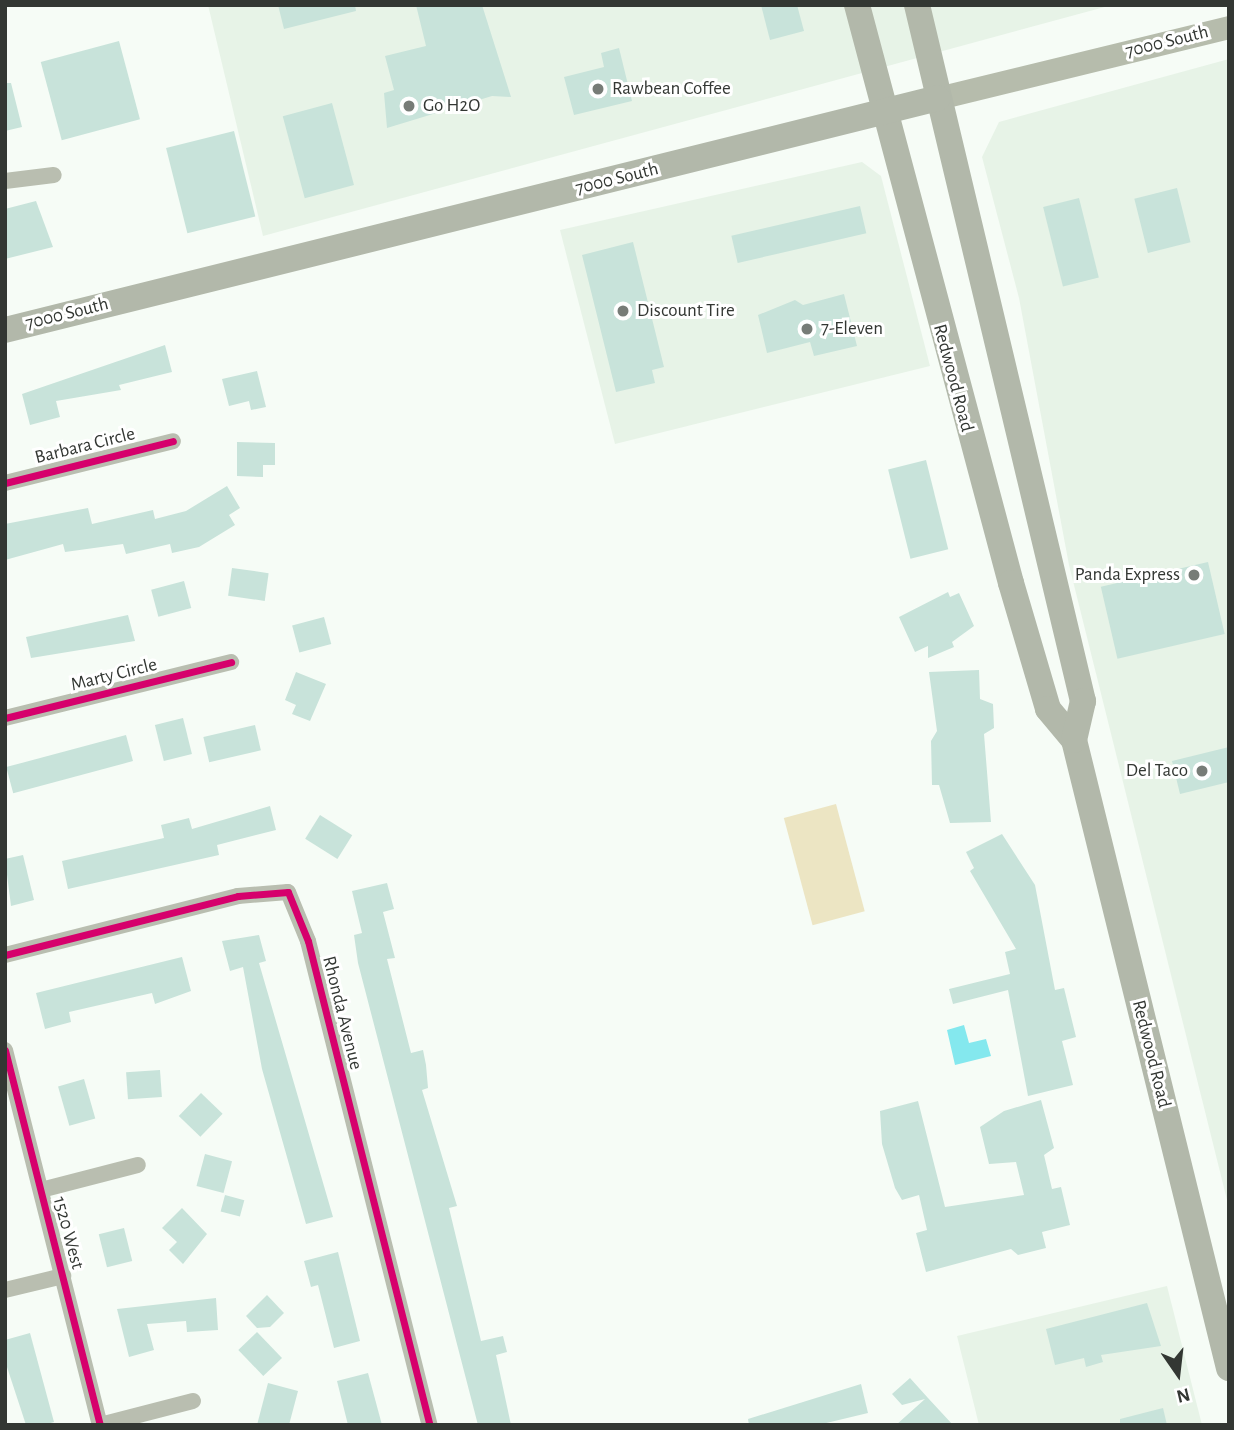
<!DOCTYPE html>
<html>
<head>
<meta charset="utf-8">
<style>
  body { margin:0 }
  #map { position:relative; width:1234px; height:1430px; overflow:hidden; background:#f6fcf6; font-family:"Alegreya Sans",sans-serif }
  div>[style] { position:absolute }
  .built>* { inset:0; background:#e7f3e7 }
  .green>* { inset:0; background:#ece5c3; transform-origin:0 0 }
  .water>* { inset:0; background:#84e8ee }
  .building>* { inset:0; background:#c8e3da; transform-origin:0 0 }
  .minor>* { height:16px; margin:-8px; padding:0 8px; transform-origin:8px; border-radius:8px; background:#b9beb0 }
  .secondary>* { height:23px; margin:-11.5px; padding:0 11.5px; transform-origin:11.5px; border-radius:11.5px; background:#b6bcac }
  .primary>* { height:26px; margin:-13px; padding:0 13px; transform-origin:13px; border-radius:13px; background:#b2b8aa }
  .cycleway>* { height:7px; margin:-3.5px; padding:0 3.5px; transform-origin:3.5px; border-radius:3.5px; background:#d6006c }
  .dots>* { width:19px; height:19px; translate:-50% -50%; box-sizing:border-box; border:4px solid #fff; border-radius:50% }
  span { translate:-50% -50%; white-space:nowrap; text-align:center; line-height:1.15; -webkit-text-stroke:6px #fff; paint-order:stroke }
  .street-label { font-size:19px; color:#333733 }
  .poi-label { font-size:19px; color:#333733 }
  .left { translate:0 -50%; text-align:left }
  .right { translate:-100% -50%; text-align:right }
  .frame { position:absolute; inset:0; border:7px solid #333733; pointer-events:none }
  .north { position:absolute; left:1143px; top:1339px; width:70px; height:70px; -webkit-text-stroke:5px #fff; paint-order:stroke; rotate:166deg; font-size:19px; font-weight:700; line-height:28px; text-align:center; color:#333733 }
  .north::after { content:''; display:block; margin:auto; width:24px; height:32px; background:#333733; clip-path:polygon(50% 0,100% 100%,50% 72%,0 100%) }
</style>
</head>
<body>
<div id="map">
  <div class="built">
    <div style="clip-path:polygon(208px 5px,1112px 5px,263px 236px)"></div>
    <div style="clip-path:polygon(1229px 59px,1229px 1208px,1069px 565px,1019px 298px,982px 157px,999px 122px)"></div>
    <div style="clip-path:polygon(862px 162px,881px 176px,930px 366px,615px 444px,560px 230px)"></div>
    <div style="clip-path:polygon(1167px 1286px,1202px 1425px,979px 1425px,957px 1336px)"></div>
  </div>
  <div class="green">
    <div style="left:836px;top:804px;width:111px;height:54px;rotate:75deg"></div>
  </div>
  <div class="water">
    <div style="clip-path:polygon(964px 1025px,969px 1043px,986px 1039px,991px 1056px,955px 1065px,947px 1030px)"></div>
  </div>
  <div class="building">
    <div style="clip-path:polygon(278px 5px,355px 5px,356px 11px,284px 29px)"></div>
    <div style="clip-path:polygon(416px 5px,482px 5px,511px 97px,492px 96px,387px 128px,384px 93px,394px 90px,385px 56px,426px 46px)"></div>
    <div style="clip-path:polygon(761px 5px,797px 5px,804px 31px,770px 40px)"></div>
    <div style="left:119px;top:41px;width:81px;height:81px;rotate:75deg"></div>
    <div style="clip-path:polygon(619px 48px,632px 101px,574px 115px,564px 77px,604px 67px,601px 53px)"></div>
    <div style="clip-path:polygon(5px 83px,11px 83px,22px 127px,5px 131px)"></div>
    <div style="left:332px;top:103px;width:85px;height:51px;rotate:75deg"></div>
    <div style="left:234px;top:131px;width:88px;height:70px;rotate:76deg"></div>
    <div style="left:1177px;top:188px;width:56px;height:44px;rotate:76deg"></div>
    <div style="left:1079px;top:198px;width:82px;height:37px;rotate:76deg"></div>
    <div style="clip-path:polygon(36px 201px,53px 247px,5px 259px,5px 209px)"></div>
    <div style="left:860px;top:206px;width:28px;height:132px;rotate:77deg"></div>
    <div style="clip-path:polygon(633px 242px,664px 367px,652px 370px,655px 383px,616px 392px,582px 255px)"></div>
    <div style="clip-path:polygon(844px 294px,857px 346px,814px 356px,810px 342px,767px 353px,758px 315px,795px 300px,803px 305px)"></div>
    <div style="clip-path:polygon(165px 345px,172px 372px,119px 385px,121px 390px,56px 401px,60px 417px,30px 425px,22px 394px)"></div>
    <div style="clip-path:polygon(257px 371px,266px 407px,251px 410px,249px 401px,229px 406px,222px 379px)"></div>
    <div style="clip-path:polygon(237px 442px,275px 443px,275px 465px,263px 465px,263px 477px,237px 476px)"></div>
    <div style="left:926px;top:460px;width:92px;height:39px;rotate:76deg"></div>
    <div style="clip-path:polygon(227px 486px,240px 508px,229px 515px,235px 525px,199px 547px,172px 553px,170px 544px,126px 554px,123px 544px,65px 552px,63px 544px,5px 560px,5px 524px,88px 508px,92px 524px,153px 510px,155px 519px,186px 511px)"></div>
    <div style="left:1208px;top:562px;width:74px;height:110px;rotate:77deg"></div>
    <div style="left:232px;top:568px;width:37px;height:28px;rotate:8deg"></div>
    <div style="left:184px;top:581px;width:28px;height:34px;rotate:75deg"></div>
    <div style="clip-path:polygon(948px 592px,950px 597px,959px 593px,974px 626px,952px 642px,954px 647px,928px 658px,928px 646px,915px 652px,899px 617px)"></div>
    <div style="clip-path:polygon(128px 615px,135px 641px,31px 658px,26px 637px)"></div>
    <div style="left:324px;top:617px;width:28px;height:33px;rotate:75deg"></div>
    <div style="clip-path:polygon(979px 670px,980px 699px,993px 704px,994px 728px,984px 734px,991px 822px,950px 823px,939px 785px,932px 785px,931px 741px,937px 731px,929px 672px)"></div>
    <div style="clip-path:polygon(296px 672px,326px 684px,310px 721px,292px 714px,296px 705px,285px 700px)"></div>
    <div style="left:183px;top:718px;width:37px;height:29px;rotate:76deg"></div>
    <div style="left:255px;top:725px;width:26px;height:53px;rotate:77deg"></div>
    <div style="left:126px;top:735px;width:27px;height:124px;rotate:75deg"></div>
    <div style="clip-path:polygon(1229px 747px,1229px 782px,1180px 794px,1172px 761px)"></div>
    <div style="clip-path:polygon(270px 806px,276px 830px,217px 845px,219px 855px,68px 889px,62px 861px,164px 838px,161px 825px,189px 818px,192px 829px)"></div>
    <div style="left:320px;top:815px;width:38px;height:28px;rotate:32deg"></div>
    <div style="clip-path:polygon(1002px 834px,1035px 885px,1055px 990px,1064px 988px,1076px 1037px,1062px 1041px,1073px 1085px,1028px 1096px,1008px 990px,953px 1004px,949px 989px,1010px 974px,1005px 952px,1016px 949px,970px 871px,974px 868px,966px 852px)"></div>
    <div style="clip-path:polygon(23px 855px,34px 900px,11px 906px,5px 859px)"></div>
    <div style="clip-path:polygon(387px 883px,394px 909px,383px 912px,395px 958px,387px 959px,411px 1053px,423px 1050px,426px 1065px,428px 1088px,422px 1090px,457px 1206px,449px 1208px,481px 1341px,503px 1336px,507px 1352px,496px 1355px,511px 1425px,478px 1425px,358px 963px,354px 935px,362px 933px,352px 891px)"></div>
    <div style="clip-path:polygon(259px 935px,266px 961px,259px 963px,333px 1217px,306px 1224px,262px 1069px,243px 967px,230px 971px,222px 941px)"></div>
    <div style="clip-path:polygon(182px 957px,191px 991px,155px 1004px,152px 993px,69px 1012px,71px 1022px,45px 1029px,36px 993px)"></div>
    <div style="left:160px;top:1070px;width:27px;height:34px;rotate:86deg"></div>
    <div style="left:84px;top:1079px;width:41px;height:27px;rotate:74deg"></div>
    <div style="left:201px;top:1093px;width:30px;height:32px;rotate:44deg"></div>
    <div style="clip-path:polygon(1041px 1100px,1054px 1148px,1044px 1155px,1052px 1189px,1061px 1187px,1070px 1225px,1042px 1232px,1046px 1248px,1018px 1255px,1011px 1249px,926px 1272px,916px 1233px,927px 1230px,919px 1195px,902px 1200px,895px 1188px,882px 1144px,880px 1111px,918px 1101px,945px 1207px,1024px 1195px,1016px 1162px,989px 1164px,980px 1127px,1004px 1111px)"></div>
    <div style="left:205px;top:1154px;width:28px;height:33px;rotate:15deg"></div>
    <div style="left:225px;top:1195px;width:20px;height:17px;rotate:15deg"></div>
    <div style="clip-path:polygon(182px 1208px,207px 1234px,183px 1264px,169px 1250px,177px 1242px,162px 1228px)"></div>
    <div style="left:124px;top:1228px;width:34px;height:26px;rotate:76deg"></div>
    <div style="clip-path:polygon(338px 1252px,360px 1341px,334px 1348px,318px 1285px,311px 1287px,304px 1261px)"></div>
    <div style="clip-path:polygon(267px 1295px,284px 1313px,270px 1327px,257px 1328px,246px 1316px)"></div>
    <div style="clip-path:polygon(216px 1298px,218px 1330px,187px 1332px,186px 1321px,147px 1324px,154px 1350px,129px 1357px,117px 1309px)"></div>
    <div style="clip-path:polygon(1147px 1303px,1161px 1346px,1101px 1355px,1103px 1362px,1086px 1367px,1084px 1358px,1055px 1365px,1046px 1329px)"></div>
    <div style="left:257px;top:1332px;width:36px;height:26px;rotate:46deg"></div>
    <div style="clip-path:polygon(30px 1333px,54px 1422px,44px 1425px,26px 1425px,5px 1361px,5px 1340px)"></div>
    <div style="clip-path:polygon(368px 1373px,382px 1425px,348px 1425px,337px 1381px)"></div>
    <div style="clip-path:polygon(910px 1378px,928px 1398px,953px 1425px,896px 1425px,925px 1399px,902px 1405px,892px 1394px)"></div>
    <div style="clip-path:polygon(268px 1383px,298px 1391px,289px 1425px,257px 1425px)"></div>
    <div style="clip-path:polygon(861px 1384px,868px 1413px,818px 1425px,749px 1425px,748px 1419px)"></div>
    <div style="clip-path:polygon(1163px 1408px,1167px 1425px,1120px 1425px,1120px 1419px)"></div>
  </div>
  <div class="minor">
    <div style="left:5px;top:181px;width:49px;rotate:-7deg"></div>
    <div style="left:5px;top:483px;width:173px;rotate:-14deg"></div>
    <div style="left:5px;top:718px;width:233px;rotate:-13.9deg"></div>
    <div style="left:5px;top:955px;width:240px;rotate:-14.2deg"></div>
    <div style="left:238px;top:896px;width:50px;rotate:-4.6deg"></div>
    <div style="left:288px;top:892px;width:53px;rotate:67.8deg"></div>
    <div style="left:308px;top:941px;width:499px;rotate:75.9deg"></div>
    <div style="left:5px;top:1050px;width:387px;rotate:75.8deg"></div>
    <div style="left:41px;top:1190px;width:100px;rotate:-14.5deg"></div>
    <div style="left:5px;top:1290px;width:60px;rotate:-13.6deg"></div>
    <div style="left:100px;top:1425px;width:96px;rotate:-14.5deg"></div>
  </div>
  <div class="secondary">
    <div style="left:938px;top:98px;width:300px;rotate:-13.7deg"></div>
  </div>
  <div class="primary">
    <div style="left:857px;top:5px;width:598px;rotate:75.08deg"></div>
    <div style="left:1011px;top:583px;width:131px;rotate:73.6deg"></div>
    <div style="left:1048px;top:709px;width:40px;rotate:50deg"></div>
    <div style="left:1074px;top:740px;width:647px;rotate:76.14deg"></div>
    <div style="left:917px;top:5px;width:716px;rotate:76.59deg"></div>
    <div style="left:1083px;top:701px;width:40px;rotate:103deg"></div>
    <div style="left:5px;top:330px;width:961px;rotate:-13.96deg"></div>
  </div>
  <div class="cycleway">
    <div style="left:5px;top:483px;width:173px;rotate:-14deg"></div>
    <div style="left:5px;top:718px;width:233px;rotate:-13.9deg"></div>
    <div style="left:5px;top:955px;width:240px;rotate:-14.2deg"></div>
    <div style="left:238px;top:896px;width:50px;rotate:-4.6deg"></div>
    <div style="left:288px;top:892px;width:53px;rotate:67.8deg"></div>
    <div style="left:308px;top:941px;width:499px;rotate:75.9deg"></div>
    <div style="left:5px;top:1050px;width:387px;rotate:75.8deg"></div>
  </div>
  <div class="dots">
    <div style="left:598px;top:89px;background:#777c77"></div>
    <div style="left:409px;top:106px;background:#777c77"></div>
    <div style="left:623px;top:311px;background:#777c77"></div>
    <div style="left:807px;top:329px;background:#777c77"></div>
    <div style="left:1194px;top:575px;background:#777c77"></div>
    <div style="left:1202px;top:771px;background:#777c77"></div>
  </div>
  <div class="street-label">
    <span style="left:1167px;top:42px;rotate:-14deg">7000 South</span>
    <span style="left:617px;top:179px;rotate:-14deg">7000 South</span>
    <span style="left:67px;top:314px;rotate:-14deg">7000 South</span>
    <span style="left:953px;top:378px;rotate:75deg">Redwood Road</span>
    <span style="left:85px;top:446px;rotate:-14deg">Barbara Circle</span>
    <span style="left:114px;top:675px;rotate:-14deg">Marty Circle</span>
    <span style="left:342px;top:1013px;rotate:76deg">Rhonda Avenue</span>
    <span style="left:1151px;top:1054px;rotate:76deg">Redwood Road</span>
    <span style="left:68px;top:1233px;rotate:75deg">1520 West</span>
  </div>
  <div class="poi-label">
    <span class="left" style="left:612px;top:89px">Rawbean Coffee</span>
    <span class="left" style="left:423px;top:106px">Go H2O</span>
    <span class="left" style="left:637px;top:311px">Discount Tire</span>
    <span class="left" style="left:821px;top:329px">7-Eleven</span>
    <span class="right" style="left:1180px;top:575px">Panda Express</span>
    <span class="right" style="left:1188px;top:771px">Del Taco</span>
  </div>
  <div class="frame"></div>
  <div class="north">N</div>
</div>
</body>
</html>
